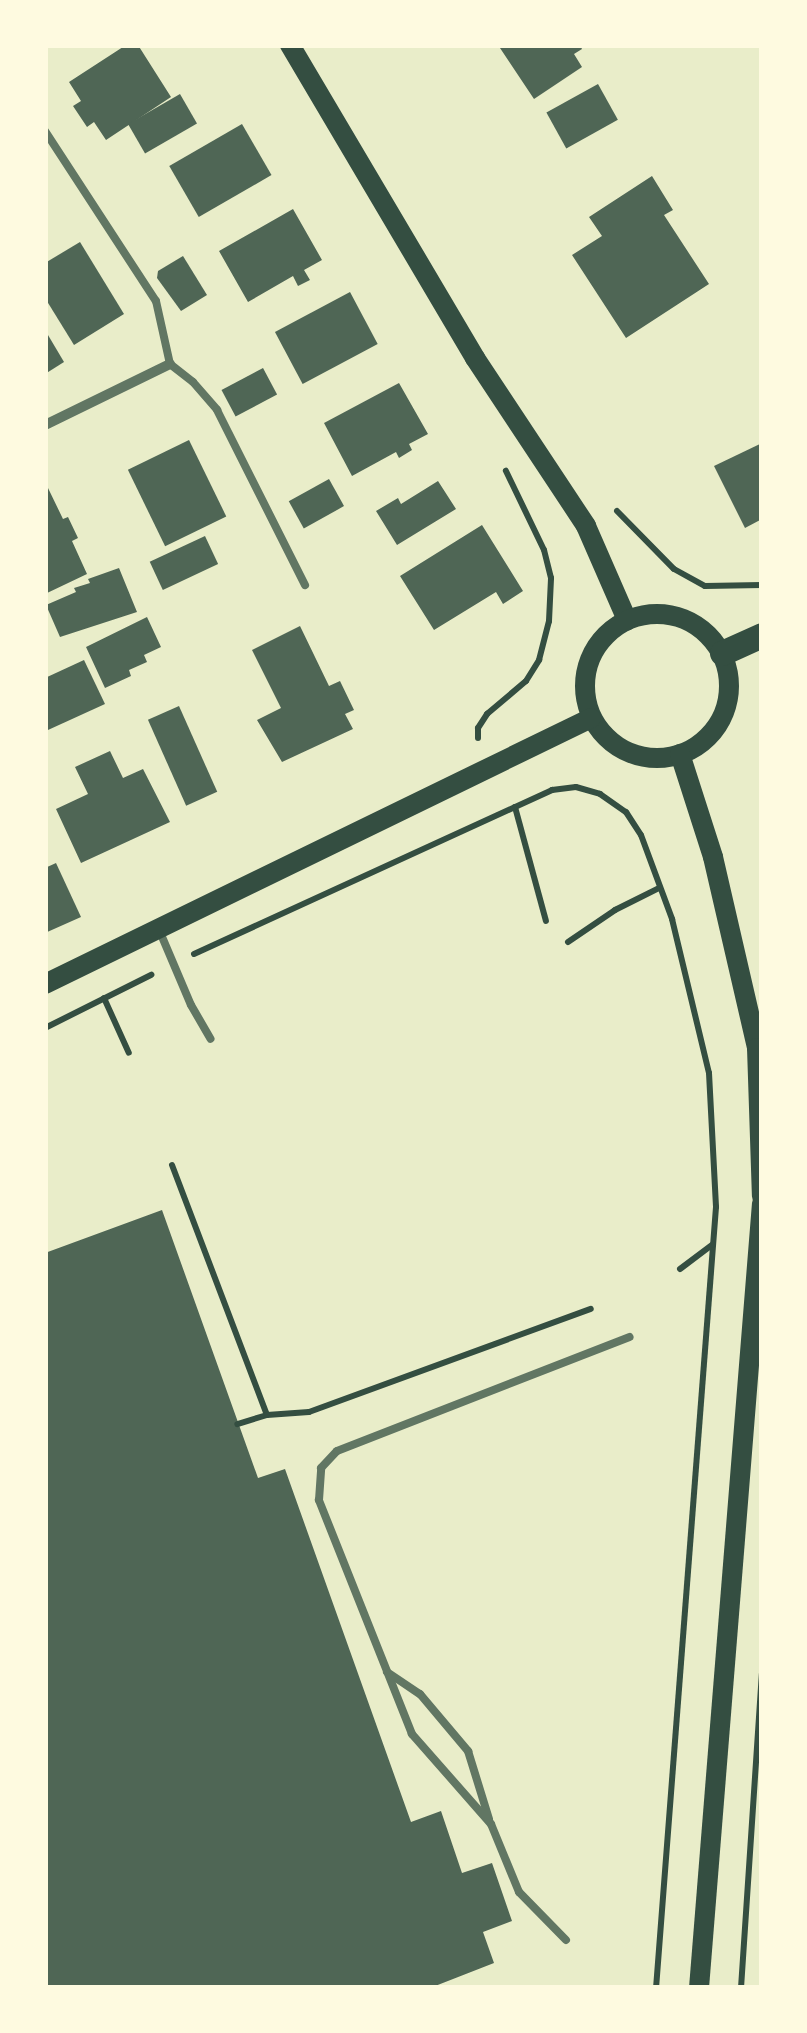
<!DOCTYPE html>
<html>
<head>
<meta charset="utf-8">
<style>
  body { margin:0 }
  #map { position:relative; width:807px; height:2033px; overflow:hidden; background:#e9edc9; font-family:Lato,sans-serif }
  div>[style] { position:absolute }
  .building>* { inset:0; background:#4f6655; transform-origin:0 0 }
  .path>* { height:6px; margin:-3px; padding:0 3px; transform-origin:3px; border-radius:3px; background:#344e41 }
  .service>* { height:8px; margin:-4px; padding:0 4px; transform-origin:4px; border-radius:4px; background:#617663 }
  .minor>* { height:10px; margin:-5px; padding:0 5px; transform-origin:5px; border-radius:5px; background:#617663 }
  .secondary>* { height:20px; margin:-10px; padding:0 10px; transform-origin:10px; border-radius:10px; background:#344e41 }
  .secondary>.ring { margin:-10px; padding:0; box-sizing:content-box; background:none; border:20px solid #344e41; border-radius:50% }
  .primary>* { height:25px; margin:-12.5px; padding:0 12.5px; transform-origin:12.5px; border-radius:12.5px; background:#344e41 }
  span { translate:-50% -50%; white-space:nowrap; text-align:center; line-height:1.15; -webkit-text-stroke:9px #fefae0; paint-order:stroke }
  .frame { position:absolute; inset:0; border:48px solid #fefae0; pointer-events:none }
</style>
</head>
<body>
<div id="map">
  <div class="building">
    <div style="clip-path:polygon(126px 45px,138px 45px,171px 97px,106px 140px,94px 122px,87px 127px,73px 106px,81px 101px,69px 82px)"></div>
    <div style="clip-path:polygon(498px 45px,580px 45px,582px 49px,574px 54px,582px 67px,534px 99px)"></div>
    <div style="left:598px;top:84px;width:41px;height:59px;rotate:61deg"></div>
    <div style="left:180px;top:94px;width:34px;height:60px;rotate:60deg"></div>
    <div style="left:242px;top:124px;width:59px;height:84px;rotate:60deg"></div>
    <div style="clip-path:polygon(652px 176px,673px 210px,664px 215px,709px 284px,626px 338px,572px 255px,602px 236px,589px 217px)"></div>
    <div style="clip-path:polygon(293px 209px,322px 260px,304px 270px,310px 280px,298px 286px,293px 276px,248px 302px,219px 251px)"></div>
    <div style="clip-path:polygon(80px 242px,124px 314px,74px 345px,45px 298px,45px 263px)"></div>
    <div style="clip-path:polygon(183px 256px,207px 295px,181px 311px,157px 278px,158px 271px)"></div>
    <div style="left:350px;top:292px;width:59px;height:85px;rotate:62deg"></div>
    <div style="clip-path:polygon(45px 330px,64px 362px,45px 374px)"></div>
    <div style="left:263px;top:368px;width:30px;height:47px;rotate:62deg"></div>
    <div style="clip-path:polygon(399px 383px,428px 434px,409px 444px,412px 450px,399px 458px,396px 452px,352px 476px,324px 423px)"></div>
    <div style="left:189px;top:440px;width:85px;height:68px;rotate:64deg"></div>
    <div style="clip-path:polygon(762px 443px,762px 519px,745px 528px,714px 466px)"></div>
    <div style="left:329px;top:479px;width:31px;height:46px;rotate:61deg"></div>
    <div style="clip-path:polygon(438px 481px,456px 509px,397px 545px,376px 511px,398px 498px,401px 504px)"></div>
    <div style="clip-path:polygon(48px 488px,63px 519px,68px 517px,78px 538px,72px 541px,87px 574px,45px 594px)"></div>
    <div style="clip-path:polygon(482px 525px,523px 591px,503px 604px,496px 592px,434px 630px,400px 576px)"></div>
    <div style="left:205px;top:536px;width:31px;height:61px;rotate:65deg"></div>
    <div style="clip-path:polygon(119px 568px,137px 612px,60px 637px,46px 605px,76px 592px,74px 588px,90px 583px,88px 579px)"></div>
    <div style="clip-path:polygon(147px 617px,161px 647px,144px 655px,147px 662px,129px 670px,131px 676px,105px 688px,86px 647px)"></div>
    <div style="clip-path:polygon(300px 626px,329px 686px,340px 681px,354px 710px,345px 714px,353px 729px,282px 762px,257px 720px,281px 708px,252px 650px)"></div>
    <div style="clip-path:polygon(84px 660px,105px 704px,48px 730px,45px 678px)"></div>
    <div style="left:179px;top:706px;width:94px;height:34px;rotate:66deg"></div>
    <div style="clip-path:polygon(110px 751px,123px 778px,143px 769px,170px 822px,81px 863px,56px 809px,88px 794px,75px 767px)"></div>
    <div style="clip-path:polygon(56px 863px,81px 917px,45px 933px,45px 868px)"></div>
    <div style="clip-path:polygon(162px 1210px,258px 1478px,285px 1469px,411px 1822px,441px 1811px,462px 1873px,492px 1863px,512px 1921px,483px 1932px,494px 1963px,430px 1988px,45px 1988px,45px 1253px)"></div>
  </div>
  <div class="path">
    <div style="left:617px;top:511px;width:81px;rotate:45.5deg"></div>
    <div style="left:674px;top:569px;width:35px;rotate:29deg"></div>
    <div style="left:705px;top:586px;width:57px;rotate:-1deg"></div>
    <div style="left:478px;top:738px;width:10px;rotate:-90deg"></div>
    <div style="left:478px;top:728px;width:17px;rotate:-57deg"></div>
    <div style="left:487px;top:714px;width:51px;rotate:-40.2deg"></div>
    <div style="left:526px;top:681px;width:25px;rotate:-58deg"></div>
    <div style="left:539px;top:660px;width:40px;rotate:-75.6deg"></div>
    <div style="left:549px;top:621px;width:43px;rotate:-87.3deg"></div>
    <div style="left:551px;top:578px;width:29px;rotate:-104deg"></div>
    <div style="left:544px;top:550px;width:88px;rotate:-115.7deg"></div>
    <div style="left:515px;top:807px;width:118px;rotate:74.8deg"></div>
    <div style="left:568px;top:942px;width:57px;rotate:-34.2deg"></div>
    <div style="left:615px;top:910px;width:49px;rotate:-26.6deg"></div>
    <div style="left:194px;top:954px;width:394px;rotate:-24.6deg"></div>
    <div style="left:552px;top:790px;width:24px;rotate:-7deg"></div>
    <div style="left:576px;top:787px;width:25px;rotate:16deg"></div>
    <div style="left:600px;top:794px;width:32px;rotate:35deg"></div>
    <div style="left:626px;top:812px;width:27px;rotate:57deg"></div>
    <div style="left:641px;top:835px;width:90px;rotate:69.7deg"></div>
    <div style="left:672px;top:919px;width:158px;rotate:76.5deg"></div>
    <div style="left:709px;top:1073px;width:134px;rotate:87deg"></div>
    <div style="left:716px;top:1207px;width:783px;rotate:94.39deg"></div>
    <div style="left:104px;top:998px;width:60px;rotate:65.6deg"></div>
    <div style="left:45px;top:1028px;width:119px;rotate:-26.6deg"></div>
    <div style="left:172px;top:1165px;width:267px;rotate:69.2deg"></div>
    <div style="left:267px;top:1415px;width:31px;rotate:163deg"></div>
    <div style="left:680px;top:1269px;width:41px;rotate:-37.1deg"></div>
    <div style="left:267px;top:1415px;width:42px;rotate:-4.1deg"></div>
    <div style="left:309px;top:1412px;width:300px;rotate:-20.1deg"></div>
    <div style="left:741px;top:1988px;width:315px;rotate:-86.2deg"></div>
  </div>
  <div class="service">
    <div style="left:45px;top:131px;width:203px;rotate:56.9deg"></div>
    <div style="left:156px;top:301px;width:65px;rotate:77.5deg"></div>
    <div style="left:170px;top:364px;width:29px;rotate:38deg"></div>
    <div style="left:193px;top:382px;width:37px;rotate:49deg"></div>
    <div style="left:217px;top:410px;width:196px;rotate:63.3deg"></div>
    <div style="left:160px;top:932px;width:79px;rotate:67deg"></div>
    <div style="left:191px;top:1005px;width:39px;rotate:60deg"></div>
    <div style="left:387px;top:1672px;width:40px;rotate:34deg"></div>
    <div style="left:420px;top:1694px;width:75px;rotate:49.9deg"></div>
    <div style="left:468px;top:1751px;width:71px;rotate:72.8deg"></div>
    <div style="left:566px;top:1940px;width:67px;rotate:-134.4deg"></div>
    <div style="left:519px;top:1892px;width:74px;rotate:-112.4deg"></div>
    <div style="left:491px;top:1824px;width:120px;rotate:-131.3deg"></div>
    <div style="left:412px;top:1734px;width:252px;rotate:-111.7deg"></div>
    <div style="left:319px;top:1500px;width:32px;rotate:-86deg"></div>
    <div style="left:321px;top:1468px;width:23px;rotate:-47deg"></div>
    <div style="left:337px;top:1451px;width:314px;rotate:-21.3deg"></div>
  </div>
  <div class="minor">
    <div style="left:45px;top:425px;width:139px;rotate:-26deg"></div>
  </div>
  <div class="secondary">
    <div style="left:290px;top:45px;width:364px;rotate:59.4deg"></div>
    <div style="left:475px;top:358px;width:201px;rotate:56.5deg"></div>
    <div style="left:586px;top:526px;width:103px;rotate:66.4deg"></div>
    <div class="ring" style="left:585px;top:614px;width:124px;height:124px"></div>
    <div style="left:680px;top:754px;width:108px;rotate:72.2deg"></div>
    <div style="left:713px;top:857px;width:196px;rotate:77deg"></div>
    <div style="left:757px;top:1048px;width:148px;rotate:88.1deg"></div>
    <div style="left:45px;top:984px;width:607px;rotate:-25.97deg"></div>
    <div style="left:699px;top:1988px;width:787px;rotate:-85.41deg"></div>
  </div>
  <div class="primary">
    <div style="left:722px;top:653px;width:44px;rotate:-24.2deg"></div>
  </div>
  <div class="frame"></div>
</div>
</body>
</html>
